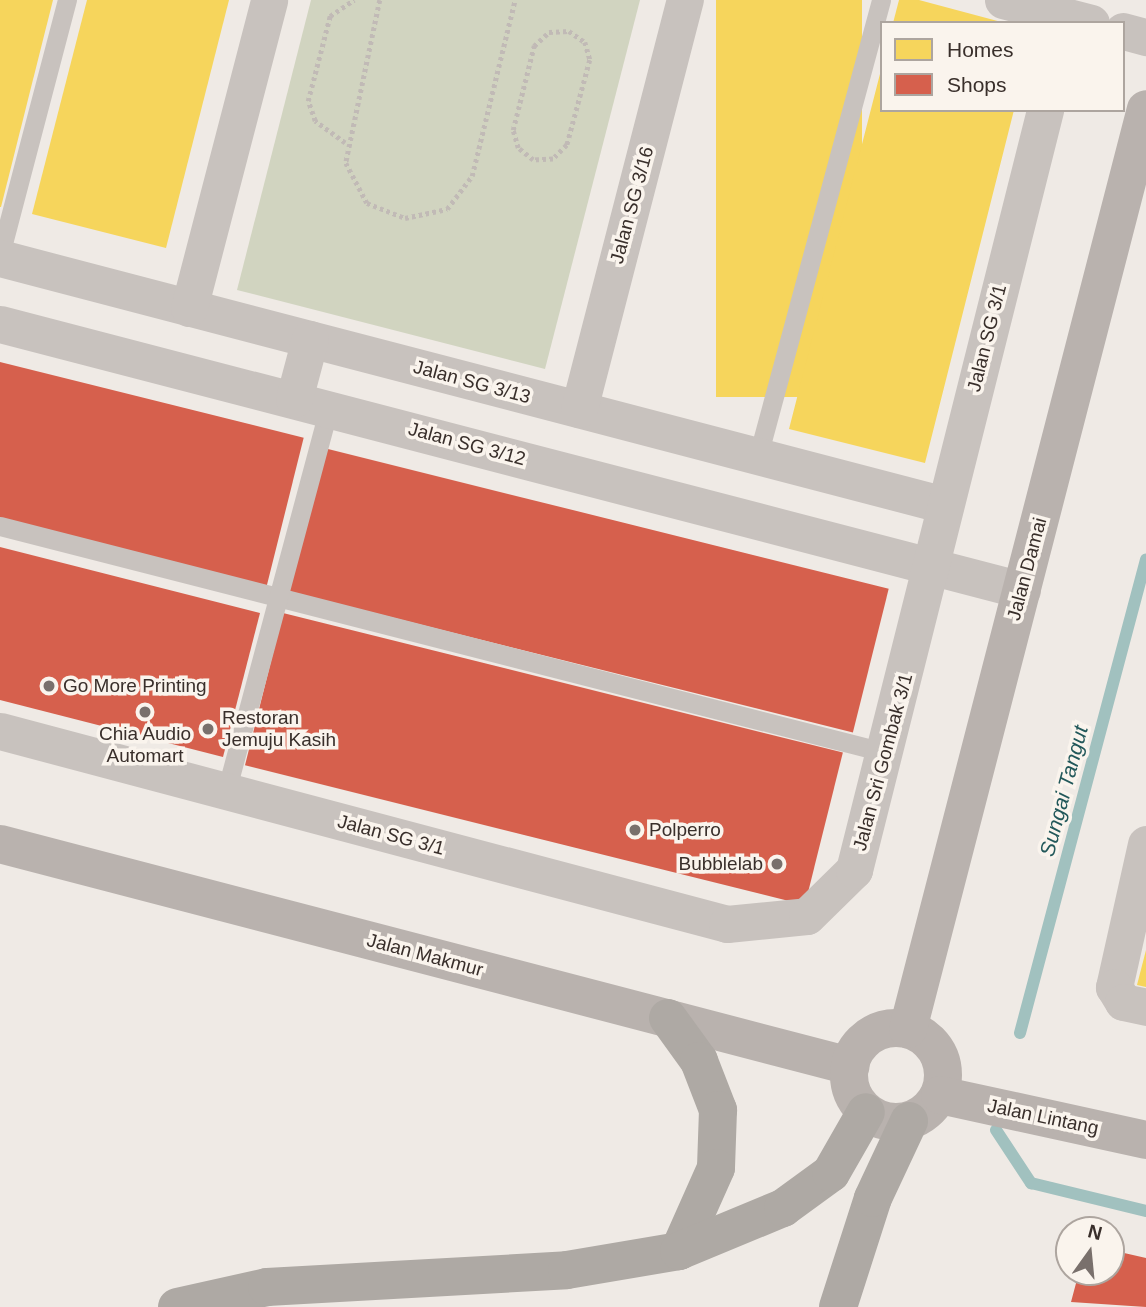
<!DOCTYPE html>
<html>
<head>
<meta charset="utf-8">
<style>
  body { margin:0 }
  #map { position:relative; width:1146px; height:1307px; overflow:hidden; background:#efeae5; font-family:Arial,sans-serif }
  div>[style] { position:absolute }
  .green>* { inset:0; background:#d1d4c0 }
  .homes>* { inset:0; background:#f6d55c; transform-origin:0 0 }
  .shops>* { inset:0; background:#d6604d; transform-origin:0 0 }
  .stream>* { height:12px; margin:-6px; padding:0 6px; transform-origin:6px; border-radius:6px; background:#a1c1bf }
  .path>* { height:4.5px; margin-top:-2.25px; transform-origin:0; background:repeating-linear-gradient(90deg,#c1bab6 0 3.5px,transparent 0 7px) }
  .lane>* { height:19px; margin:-9.5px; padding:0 9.5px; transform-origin:9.5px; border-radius:9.5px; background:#c8c2be }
  .street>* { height:37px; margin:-18.5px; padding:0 18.5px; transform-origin:18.5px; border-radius:18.5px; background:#c8c2be }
  .secondary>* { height:38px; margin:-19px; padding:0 19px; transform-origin:19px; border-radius:19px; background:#b9b2ae }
  .secondary>.ring { margin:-19px; padding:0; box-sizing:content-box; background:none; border:38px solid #b9b2ae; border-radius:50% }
  .highway>* { height:38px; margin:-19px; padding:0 19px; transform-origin:19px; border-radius:19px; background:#aea9a4 }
  .dots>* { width:19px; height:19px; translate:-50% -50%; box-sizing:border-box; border:4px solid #faf4ed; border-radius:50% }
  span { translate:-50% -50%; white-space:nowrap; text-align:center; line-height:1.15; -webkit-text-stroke:7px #faf4ed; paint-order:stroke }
  .street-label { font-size:19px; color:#392f2b }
  .poi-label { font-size:19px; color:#392f2b }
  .left { translate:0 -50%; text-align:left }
  .right { translate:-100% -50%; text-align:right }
  .water-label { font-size:21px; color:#22585a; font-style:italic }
  .legend { position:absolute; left:880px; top:21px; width:245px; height:91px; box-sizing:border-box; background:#faf4ed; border:2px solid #ada59f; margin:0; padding:9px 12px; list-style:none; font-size:21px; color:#392f2b }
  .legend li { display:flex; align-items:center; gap:14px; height:35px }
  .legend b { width:35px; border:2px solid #ada59f }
  .north { position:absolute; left:1055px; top:1216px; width:70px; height:70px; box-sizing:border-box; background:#faf4ed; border:2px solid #ada59f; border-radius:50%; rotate:15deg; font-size:19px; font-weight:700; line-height:28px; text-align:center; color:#392f2b }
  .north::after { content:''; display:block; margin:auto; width:24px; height:32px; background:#79706c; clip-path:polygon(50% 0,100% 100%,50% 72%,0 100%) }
</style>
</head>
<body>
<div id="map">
  <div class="green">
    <div style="clip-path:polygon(311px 0,640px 0,545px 369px,237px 290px)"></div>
  </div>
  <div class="homes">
    <div style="clip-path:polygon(0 0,53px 0,1px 207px,0 207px)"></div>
    <div style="clip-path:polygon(87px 0,229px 0,166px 248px,32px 214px)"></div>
    <div style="left:716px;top:0;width:146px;height:397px"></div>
    <div style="clip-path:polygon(899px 0,919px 0,1005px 23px,893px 23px)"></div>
    <div style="clip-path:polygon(881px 70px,882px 110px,1014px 110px,925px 463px,789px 429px)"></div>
    <div style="clip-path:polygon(1146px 950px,1146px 987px,1137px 985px)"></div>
  </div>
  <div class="shops">
    <div style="left:0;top:362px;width:313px;height:155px;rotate:14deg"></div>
    <div style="left:324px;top:448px;width:582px;height:148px;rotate:14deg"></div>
    <div style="clip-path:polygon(0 547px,260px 613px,223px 757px,0 700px)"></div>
    <div style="left:283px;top:613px;width:577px;height:157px;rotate:14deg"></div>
    <div style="clip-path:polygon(1111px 1250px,1146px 1258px,1146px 1307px,1071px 1302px,1079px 1272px,1111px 1272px)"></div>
  </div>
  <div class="stream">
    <div style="left:1020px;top:1033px;width:490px;rotate:-75.1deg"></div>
    <div style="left:996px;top:1130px;width:64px;rotate:56.6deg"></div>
    <div style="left:1031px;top:1183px;width:118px;rotate:13.7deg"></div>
  </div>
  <div class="path">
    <div style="left:380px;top:0;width:167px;rotate:101.8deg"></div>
    <div style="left:346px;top:163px;width:45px;rotate:62.3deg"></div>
    <div style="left:367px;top:203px;width:41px;rotate:21.5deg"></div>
    <div style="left:405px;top:218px;width:43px;rotate:-12.1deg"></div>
    <div style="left:447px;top:209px;width:41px;rotate:-52.9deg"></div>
    <div style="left:472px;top:176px;width:181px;rotate:-76.3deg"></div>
    <div style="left:569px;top:31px;width:19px;rotate:35deg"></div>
    <div style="left:585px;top:42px;width:19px;rotate:74deg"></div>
    <div style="left:590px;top:60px;width:88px;rotate:105.1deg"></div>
    <div style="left:567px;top:145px;width:20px;rotate:135deg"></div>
    <div style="left:553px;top:159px;width:20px;rotate:177deg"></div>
    <div style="left:533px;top:160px;width:19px;rotate:-141deg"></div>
    <div style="left:518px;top:148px;width:19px;rotate:-106deg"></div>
    <div style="left:513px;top:130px;width:87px;rotate:-76deg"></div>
    <div style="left:534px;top:46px;width:21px;rotate:-43deg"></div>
    <div style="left:549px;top:32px;width:20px;rotate:-3deg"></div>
    <div style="left:345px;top:143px;width:37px;rotate:-144deg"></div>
    <div style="left:315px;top:121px;width:21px;rotate:-109deg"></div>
    <div style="left:308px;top:101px;width:88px;rotate:-75.5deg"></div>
    <div style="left:330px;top:16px;width:29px;rotate:-34deg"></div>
  </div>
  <div class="lane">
    <div style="left:0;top:255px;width:264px;rotate:-75.3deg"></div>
    <div style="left:758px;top:456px;width:472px;rotate:-74.9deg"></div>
    <div style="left:0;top:526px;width:916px;rotate:14.35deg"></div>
    <div style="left:226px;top:792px;width:398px;rotate:-75deg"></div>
  </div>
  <div class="street">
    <div style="left:1003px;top:0;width:91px;rotate:14.6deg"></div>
    <div style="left:1123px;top:31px;width:24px;rotate:15deg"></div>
    <div style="left:0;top:258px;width:977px;rotate:14.65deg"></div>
    <div style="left:189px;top:308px;width:318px;rotate:-75.4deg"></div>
    <div style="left:0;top:324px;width:1056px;rotate:14.59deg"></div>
    <div style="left:294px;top:399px;width:62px;rotate:-75.1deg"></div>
    <div style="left:579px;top:409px;width:423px;rotate:-75.5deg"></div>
    <div style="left:0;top:731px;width:752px;rotate:14.87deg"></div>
    <div style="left:727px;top:924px;width:80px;rotate:-5.7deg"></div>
    <div style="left:807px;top:916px;width:66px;rotate:-44.4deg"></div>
    <div style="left:854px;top:870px;width:784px;rotate:-75.89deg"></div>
    <div style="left:1146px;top:844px;width:147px;rotate:102.6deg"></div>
    <div style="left:1114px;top:987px;width:17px;rotate:59deg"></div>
    <div style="left:1123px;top:1002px;width:24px;rotate:12deg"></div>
  </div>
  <div class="secondary">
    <div style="left:0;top:844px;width:879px;rotate:14.64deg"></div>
    <div class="ring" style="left:849px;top:1028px;width:56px;height:56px"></div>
    <div style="left:908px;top:1029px;width:950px;rotate:-75.5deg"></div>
    <div style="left:940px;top:1095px;width:211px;rotate:12.3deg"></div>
  </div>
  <div class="highway">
    <div style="left:668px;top:1018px;width:53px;rotate:54.2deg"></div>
    <div style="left:699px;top:1061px;width:53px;rotate:68.8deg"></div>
    <div style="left:718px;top:1110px;width:58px;rotate:92deg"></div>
    <div style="left:716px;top:1168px;width:91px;rotate:114deg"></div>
    <div style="left:177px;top:1307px;width:92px;rotate:-12.5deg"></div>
    <div style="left:267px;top:1287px;width:300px;rotate:-3.2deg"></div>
    <div style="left:567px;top:1270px;width:114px;rotate:-9.6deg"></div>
    <div style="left:679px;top:1251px;width:113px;rotate:-22.5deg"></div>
    <div style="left:783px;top:1208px;width:59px;rotate:-36.1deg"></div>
    <div style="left:831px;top:1173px;width:70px;rotate:-60.2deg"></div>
    <div style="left:838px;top:1307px;width:114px;rotate:-72.2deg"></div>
    <div style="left:873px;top:1198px;width:85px;rotate:-64.9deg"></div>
  </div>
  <div class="dots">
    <div style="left:49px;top:686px;background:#79706c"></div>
    <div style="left:145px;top:712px;background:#79706c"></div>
    <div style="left:208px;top:729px;background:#79706c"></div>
    <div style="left:635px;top:830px;background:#79706c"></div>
    <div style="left:777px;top:864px;background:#79706c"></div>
  </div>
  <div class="street-label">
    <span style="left:632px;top:205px;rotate:-75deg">Jalan SG 3/16</span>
    <span style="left:987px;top:338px;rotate:-76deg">Jalan SG 3/1</span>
    <span style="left:472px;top:382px;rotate:15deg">Jalan SG 3/13</span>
    <span style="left:467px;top:444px;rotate:15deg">Jalan SG 3/12</span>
    <span style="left:1027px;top:569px;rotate:-75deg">Jalan Damai</span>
    <span style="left:883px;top:762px;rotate:-75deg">Jalan Sri Gombak 3/1</span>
    <span style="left:391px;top:835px;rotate:15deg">Jalan SG 3/1</span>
    <span style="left:425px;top:955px;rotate:15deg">Jalan Makmur</span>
    <span style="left:1043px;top:1117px;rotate:12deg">Jalan Lintang</span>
  </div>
  <div class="poi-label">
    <span class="left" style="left:63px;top:686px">Go More Printing</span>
    <span class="left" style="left:222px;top:729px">Restoran<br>Jemuju Kasih</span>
    <span style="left:145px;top:745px">Chia Audio<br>Automart</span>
    <span class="left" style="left:649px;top:830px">Polperro</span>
    <span class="right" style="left:763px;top:864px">Bubblelab</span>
  </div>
  <div class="water-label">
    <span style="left:1064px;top:791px;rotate:-75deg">Sungai Tangut</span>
  </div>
  <ul class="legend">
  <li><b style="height:19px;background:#f6d55c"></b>Homes</li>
  <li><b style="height:19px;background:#d6604d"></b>Shops</li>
  </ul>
  <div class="north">N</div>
</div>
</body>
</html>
